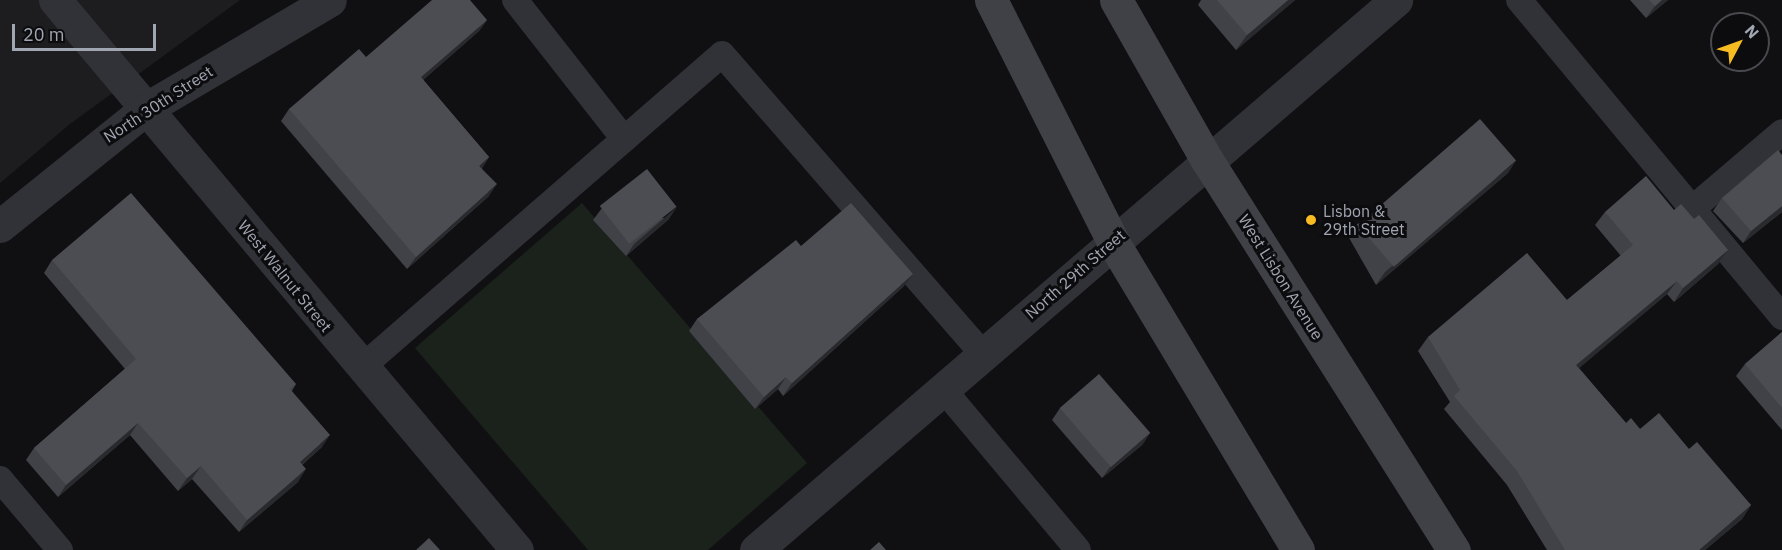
<!DOCTYPE html>
<html>
<head>
<meta charset="utf-8">
<style>
  body { margin:0 }
  #map { position:relative; width:1782px; height:550px; overflow:hidden; background:#101012; font-family:"IBM Plex Sans",sans-serif }
  div>[style] { position:absolute }
  .built>* { inset:0; background:#1d1c1f }
  .green>* { inset:0; background:#1b221c }
  .service>* { height:26px; margin:-13px; padding:0 13px; transform-origin:13px; border-radius:13px; background:#313237 }
  .minor>* { height:33px; margin:-16.5px; padding:0 16.5px; transform-origin:16.5px; border-radius:16.5px; background:#313237 }
  .secondary>* { height:33px; margin:-16.5px; padding:0 16.5px; transform-origin:16.5px; border-radius:16.5px; background:#3f4147 }
  .wall>* { inset:0; background:#414247 }
  .shaded-wall>* { inset:0; background:#292a2d }
  .building>* { inset:0; background:#4c4d53; transform-origin:0 0 }
  .dots>* { width:16px; height:16px; translate:-50% -50%; box-sizing:border-box; border:3px solid #0c0b0d; border-radius:50% }
  span { translate:-50% -50%; white-space:nowrap; text-align:center; line-height:1.15; -webkit-text-stroke:6px #0c0b0d; paint-order:stroke }
  .street-label { font-size:16px; color:#a1a6b3 }
  .poi-label { font-size:16px; color:#a1a6b3 }
  .left { translate:0 -50%; text-align:left }
  .north { position:absolute; left:1710px; top:12px; width:60px; height:60px; box-sizing:border-box; background:#0c0b0d; border:2px solid #48494f; border-radius:50%; rotate:49deg; font-size:16px; font-weight:700; line-height:24px; text-align:center; color:#a1a6b3 }
  .north::after { content:''; display:block; margin:auto; width:21px; height:27px; background:#f8bc23; clip-path:polygon(50% 0,100% 100%,50% 72%,0 100%) }
  .scale { position:absolute; left:12px; top:24px; width:144px; height:27px; box-sizing:border-box; border:3px solid #a1a6b3; border-top:0; padding-left:8px; font-size:18px; line-height:21px; white-space:nowrap; color:#a1a6b3; -webkit-text-stroke:4px #0c0b0d; paint-order:stroke }
</style>
</head>
<body>
<div id="map">
  <div class="built">
    <div style="clip-path:polygon(0 0,240px 0,70px 124px,0 183px)"></div>
  </div>
  <div class="green">
    <div style="clip-path:polygon(582px 203px,807px 463px,708px 550px,588px 550px,415px 348px)"></div>
  </div>
  <div class="service">
    <div style="left:515px;top:0;width:177px;rotate:51.9deg"></div>
    <div style="left:1519px;top:0;width:412px;rotate:50.3deg"></div>
    <div style="left:1692px;top:209px;width:118px;rotate:-40.5deg"></div>
    <div style="left:361px;top:368px;width:478px;rotate:-41deg"></div>
    <div style="left:722px;top:54px;width:398px;rotate:49deg"></div>
    <div style="left:943px;top:389px;width:210px;rotate:50deg"></div>
    <div style="left:0;top:479px;width:93px;rotate:49.8deg"></div>
  </div>
  <div class="minor">
    <div style="left:55px;top:0;width:718px;rotate:49.97deg"></div>
    <div style="left:0;top:226px;width:189px;rotate:-38.8deg"></div>
    <div style="left:147px;top:108px;width:212px;rotate:-30.5deg"></div>
    <div style="left:756px;top:550px;width:844px;rotate:-40.67deg"></div>
  </div>
  <div class="secondary">
    <div style="left:991px;top:0;width:271px;rotate:63.2deg"></div>
    <div style="left:1113px;top:242px;width:359px;rotate:59deg"></div>
    <div style="left:1116px;top:0;width:184px;rotate:60.4deg"></div>
    <div style="left:1207px;top:160px;width:462px;rotate:57.7deg"></div>
  </div>
  <div class="wall">
    <div style="clip-path:polygon(1201px 0,1295px 0,1236px 50px,1198px 5px)"></div>
    <div style="clip-path:polygon(1630px 0,1668px 0,1646px 18px)"></div>
    <div style="clip-path:polygon(487px 20px,479px 31px,423px 80px,489px 157px,482px 168px,489px 196px,407px 269px,281px 121px,289px 109px,366px 57px)"></div>
    <div style="clip-path:polygon(1782px 155px,1782px 212px,1743px 243px,1713px 211px,1722px 198px)"></div>
    <div style="clip-path:polygon(1508px 173px,1376px 285px,1348px 236px,1357px 224px)"></div>
    <div style="clip-path:polygon(602px 208px,669px 219px,626px 256px,593px 220px)"></div>
    <div style="clip-path:polygon(1674px 210px,1694px 219px,1728px 250px,1718px 264px,1674px 302px,1667px 294px,1579px 368px,1626px 423px,1689px 449px,1751px 505px,1742px 519px,1705px 550px,1547px 550px,1507px 485px,1444px 409px,1450px 402px,1418px 351px,1428px 337px,1567px 300px,1621px 256px,1595px 225px,1605px 212px)"></div>
    <div style="clip-path:polygon(801px 246px,904px 286px,783px 396px,778px 389px,755px 409px,689px 331px,697px 319px)"></div>
    <div style="clip-path:polygon(52px 260px,296px 384px,292px 391px,322px 447px,302px 465px,298px 482px,239px 532px,192px 479px,178px 491px,130px 435px,58px 497px,26px 460px,34px 448px,125px 369px,44px 273px)"></div>
    <div style="clip-path:polygon(1782px 332px,1782px 430px,1736px 376px,1745px 364px)"></div>
    <div style="clip-path:polygon(1060px 408px,1150px 433px,1142px 445px,1102px 478px,1052px 420px)"></div>
  </div>
  <div class="shaded-wall">
    <div style="clip-path:polygon(1288px 0,1295px 0,1236px 50px,1247px 35px)"></div>
    <div style="clip-path:polygon(1662px 0,1668px 0,1646px 18px,1655px 6px)"></div>
    <div style="clip-path:polygon(487px 20px,479px 31px,413px 89px,421px 77px)"></div>
    <div style="clip-path:polygon(489px 157px,481px 169px,479px 166px)"></div>
    <div style="clip-path:polygon(1516px 161px,1508px 173px,1376px 285px,1385px 272px)"></div>
    <div style="clip-path:polygon(497px 184px,489px 196px,407px 269px,416px 257px)"></div>
    <div style="clip-path:polygon(1782px 206px,1782px 212px,1743px 243px,1751px 231px)"></div>
    <div style="clip-path:polygon(677px 207px,669px 219px,626px 256px,634px 244px)"></div>
    <div style="clip-path:polygon(1728px 250px,1718px 264px,1674px 302px,1683px 288px)"></div>
    <div style="clip-path:polygon(913px 274px,904px 286px,783px 396px,792px 383px)"></div>
    <div style="clip-path:polygon(1677px 281px,1667px 294px,1566px 379px,1576px 365px)"></div>
    <div style="clip-path:polygon(786px 377px,778px 389px,755px 409px,764px 397px)"></div>
    <div style="clip-path:polygon(138px 423px,130px 435px,58px 497px,66px 485px)"></div>
    <div style="clip-path:polygon(1150px 433px,1142px 445px,1102px 478px,1111px 466px)"></div>
    <div style="clip-path:polygon(330px 435px,322px 447px,291px 474px,300px 462px)"></div>
    <div style="clip-path:polygon(201px 466px,192px 479px,178px 491px,187px 478px)"></div>
    <div style="clip-path:polygon(306px 469px,298px 482px,239px 532px,247px 520px)"></div>
    <div style="clip-path:polygon(1751px 505px,1742px 519px,1705px 550px,1699px 550px)"></div>
  </div>
  <div class="building">
    <div style="clip-path:polygon(432px 0,470px 0,487px 20px,421px 77px,489px 157px,479px 166px,497px 184px,416px 257px,289px 109px,359px 49px,366px 57px)"></div>
    <div style="clip-path:polygon(1217px 0,1288px 0,1247px 35px)"></div>
    <div style="clip-path:polygon(1649px 0,1662px 0,1655px 6px)"></div>
    <div style="left:1480px;top:119px;width:55px;height:162px;rotate:49deg"></div>
    <div style="clip-path:polygon(1778px 150px,1782px 155px,1782px 206px,1751px 231px,1722px 198px)"></div>
    <div style="left:647px;top:169px;width:48px;height:60px;rotate:52deg"></div>
    <div style="clip-path:polygon(1646px 176px,1674px 210px,1681px 204px,1694px 219px,1699px 215px,1728px 250px,1683px 288px,1677px 281px,1576px 365px,1626px 423px,1631px 418px,1640px 429px,1659px 413px,1689px 449px,1697px 442px,1751px 505px,1699px 550px,1565px 550px,1517px 471px,1454px 396px,1460px 390px,1428px 337px,1527px 253px,1567px 300px,1633px 245px,1605px 212px)"></div>
    <div style="clip-path:polygon(131px 193px,296px 384px,290px 389px,330px 435px,300px 462px,306px 469px,247px 520px,201px 466px,187px 478px,138px 423px,66px 485px,34px 448px,136px 359px,52px 260px)"></div>
    <div style="clip-path:polygon(851px 203px,913px 274px,792px 383px,786px 377px,764px 397px,697px 319px,796px 240px,801px 246px)"></div>
    <div style="clip-path:polygon(1782px 332px,1782px 408px,1745px 364px)"></div>
    <div style="left:1099px;top:374px;width:78px;height:52px;rotate:49deg"></div>
    <div style="clip-path:polygon(429px 538px,440px 550px,416px 550px)"></div>
    <div style="clip-path:polygon(879px 542px,886px 550px,870px 550px)"></div>
  </div>
  <div class="dots">
    <div style="left:1311px;top:220px;background:#f8bc23"></div>
  </div>
  <div class="street-label">
    <span style="left:158px;top:104px;rotate:-33deg">North 30th Street</span>
    <span style="left:1075px;top:274px;rotate:-41deg">North 29th Street</span>
    <span style="left:285px;top:276px;rotate:51deg">West Walnut Street</span>
    <span style="left:1281px;top:277px;rotate:58deg">West Lisbon Avenue</span>
  </div>
  <div class="poi-label">
    <span class="left" style="left:1323px;top:220px">Lisbon &amp;<br>29th Street</span>
  </div>
  <div class="north">N</div>
  <div class="scale">20 m</div>
</div>
</body>
</html>
